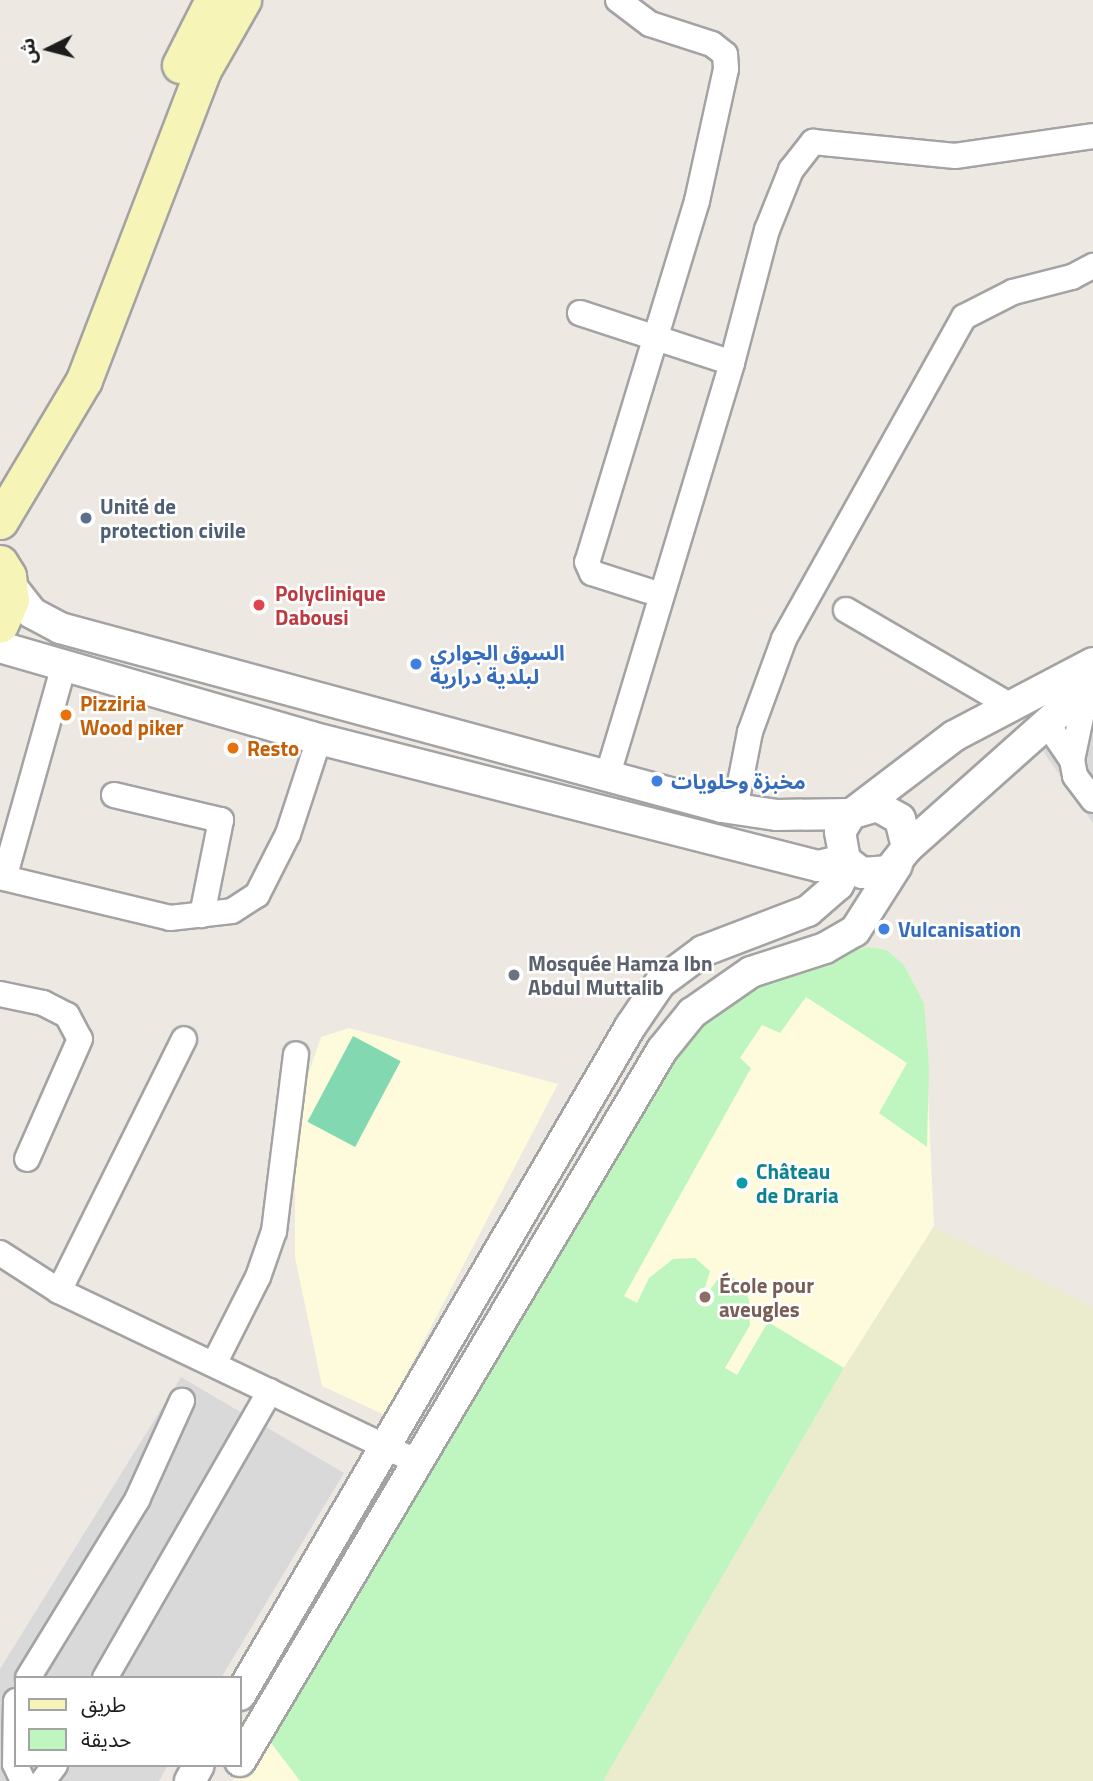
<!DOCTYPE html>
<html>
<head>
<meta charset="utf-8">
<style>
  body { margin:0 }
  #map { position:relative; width:1093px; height:1781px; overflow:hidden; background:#ede8e2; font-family:"Titillium Web","Noto Sans Arabic",sans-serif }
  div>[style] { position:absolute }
  .residential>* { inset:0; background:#dad9d9 }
  .education>* { inset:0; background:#fdfbdb }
  .farmland>* { inset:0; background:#ebebcd }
  .park>* { inset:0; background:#bff6c0 }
  .pitch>* { inset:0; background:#82d9b1; transform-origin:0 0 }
  .roads { filter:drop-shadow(2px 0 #a3a3a3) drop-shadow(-2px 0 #a3a3a3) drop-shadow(0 2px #a3a3a3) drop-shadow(0 -2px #a3a3a3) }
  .minor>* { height:24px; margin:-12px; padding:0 12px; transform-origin:12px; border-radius:12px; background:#fff }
  .tertiary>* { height:30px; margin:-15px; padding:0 15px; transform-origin:15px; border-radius:15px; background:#fff }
  .secondary>* { height:35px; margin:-17.5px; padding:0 17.5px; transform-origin:17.5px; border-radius:17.5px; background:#f6f5b7 }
  .dots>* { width:19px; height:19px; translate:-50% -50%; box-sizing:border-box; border:4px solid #fff; border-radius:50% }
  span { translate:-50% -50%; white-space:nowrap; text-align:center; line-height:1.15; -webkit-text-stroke:5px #fff; paint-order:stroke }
  .service-label { font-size:21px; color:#4e5e75; font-weight:700 }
  .left { translate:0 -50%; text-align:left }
  .health-label { font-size:21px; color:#be3a42; font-weight:700 }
  .shop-label { font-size:21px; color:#366cbe; font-weight:700 }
  .food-label { font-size:21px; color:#c56008; font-weight:700 }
  .worship-label { font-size:21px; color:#5b616d; font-weight:700 }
  .culture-label { font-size:21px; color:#0d838f; font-weight:700 }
  .education-label { font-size:21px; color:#785e54; font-weight:700 }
  .legend { position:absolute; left:14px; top:1676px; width:228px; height:91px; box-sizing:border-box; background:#fff; border:2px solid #a4a4a4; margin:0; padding:9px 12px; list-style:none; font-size:21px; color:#1c1c1c }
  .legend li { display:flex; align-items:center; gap:14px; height:35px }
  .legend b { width:35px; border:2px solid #a4a4a4 }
  .north { position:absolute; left:14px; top:14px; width:70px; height:70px; -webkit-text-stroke:5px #fff; paint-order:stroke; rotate:264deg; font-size:19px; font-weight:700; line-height:28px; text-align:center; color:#1c1c1c }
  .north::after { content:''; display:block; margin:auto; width:24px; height:32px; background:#1c1c1c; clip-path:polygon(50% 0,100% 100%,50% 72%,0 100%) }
</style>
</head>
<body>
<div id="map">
  <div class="residential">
    <div style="clip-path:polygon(1093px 702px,1093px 823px,1036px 741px)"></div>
    <div style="clip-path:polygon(181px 1377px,344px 1473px,221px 1678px,16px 1678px,16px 1765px,168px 1765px,159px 1781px,0 1781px,0 1669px)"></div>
  </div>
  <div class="education">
    <div style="clip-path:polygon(870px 947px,887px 950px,904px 965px,924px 1003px,934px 1226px,844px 1368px,603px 1781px,233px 1781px,659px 1066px)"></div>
    <div style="clip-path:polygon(349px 1028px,558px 1084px,385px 1415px,322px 1386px,295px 1257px,295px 1113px,321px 1037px)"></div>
  </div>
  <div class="farmland">
    <div style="clip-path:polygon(934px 1227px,1093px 1307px,1093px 1781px,603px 1781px,844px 1368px)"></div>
  </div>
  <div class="park">
    <div style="clip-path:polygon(870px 947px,887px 950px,904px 965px,924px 1003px,929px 1066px,927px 1147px,879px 1113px,907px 1063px,806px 997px,780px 1033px,762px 1025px,740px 1058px,751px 1068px,624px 1296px,637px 1303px,649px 1278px,673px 1259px,695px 1258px,710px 1271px,705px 1288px,710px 1290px,717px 1280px,730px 1276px,743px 1284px,749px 1300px,750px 1325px,725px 1368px,737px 1375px,768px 1322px,844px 1368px,603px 1781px,300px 1781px,262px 1731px,659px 1066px,734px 993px,830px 954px)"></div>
  </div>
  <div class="pitch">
    <div style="left:353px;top:1036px;width:54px;height:97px;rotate:28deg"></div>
  </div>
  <div class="roads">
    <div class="minor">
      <div style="left:618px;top:0;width:40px;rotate:37deg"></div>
      <div style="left:650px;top:24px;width:65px;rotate:17.9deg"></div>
      <div style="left:712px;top:44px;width:16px;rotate:38deg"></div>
      <div style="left:725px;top:54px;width:15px;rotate:86deg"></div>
      <div style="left:726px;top:69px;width:135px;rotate:102.4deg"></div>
      <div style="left:697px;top:201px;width:377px;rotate:106.9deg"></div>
      <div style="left:587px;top:562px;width:12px;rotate:66deg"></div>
      <div style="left:592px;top:573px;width:72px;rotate:17.7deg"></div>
      <div style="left:580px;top:313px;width:160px;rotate:18.2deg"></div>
      <div style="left:846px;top:610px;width:191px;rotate:30.2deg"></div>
      <div style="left:64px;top:665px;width:221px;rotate:105.7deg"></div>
      <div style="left:4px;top:878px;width:171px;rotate:13.5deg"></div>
      <div style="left:170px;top:918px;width:62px;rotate:-6.4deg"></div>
      <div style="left:232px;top:911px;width:30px;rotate:-33deg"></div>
      <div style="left:257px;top:895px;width:68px;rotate:-63.1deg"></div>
      <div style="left:288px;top:834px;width:100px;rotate:-71.9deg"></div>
      <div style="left:1046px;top:722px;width:46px;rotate:55.6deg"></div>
      <div style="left:1072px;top:760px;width:78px;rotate:-78.1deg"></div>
      <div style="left:1072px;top:760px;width:16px;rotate:79deg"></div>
      <div style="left:1075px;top:776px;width:30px;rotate:53deg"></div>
      <div style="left:608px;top:774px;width:429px;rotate:-73.2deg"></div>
      <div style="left:732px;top:363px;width:138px;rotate:-75.3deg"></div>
      <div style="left:767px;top:230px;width:65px;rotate:-68.2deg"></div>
      <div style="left:791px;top:170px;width:36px;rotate:-52deg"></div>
      <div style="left:813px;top:142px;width:143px;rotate:5.6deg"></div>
      <div style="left:955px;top:156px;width:139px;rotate:-8.2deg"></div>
      <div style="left:114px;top:795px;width:110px;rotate:13.2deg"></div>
      <div style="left:221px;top:820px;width:97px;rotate:101.3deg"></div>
      <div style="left:735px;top:809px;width:78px;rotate:-79deg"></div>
      <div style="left:750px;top:732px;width:99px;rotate:-69.9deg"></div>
      <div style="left:784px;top:639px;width:369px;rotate:-60.8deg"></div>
      <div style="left:964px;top:317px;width:55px;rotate:-27deg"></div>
      <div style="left:1013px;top:292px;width:61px;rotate:-14.3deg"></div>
      <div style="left:1072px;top:277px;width:24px;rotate:-28deg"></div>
      <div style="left:0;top:994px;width:44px;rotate:11.8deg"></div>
      <div style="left:43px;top:1003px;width:27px;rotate:27deg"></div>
      <div style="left:67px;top:1015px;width:27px;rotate:62deg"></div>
      <div style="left:80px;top:1039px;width:131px;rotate:113.8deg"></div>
      <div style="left:0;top:1253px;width:70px;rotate:32.8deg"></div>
      <div style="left:59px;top:1291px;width:398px;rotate:25.5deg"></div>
      <div style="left:59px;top:1291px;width:281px;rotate:-63.6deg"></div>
      <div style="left:214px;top:1364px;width:97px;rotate:-63.2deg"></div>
      <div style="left:258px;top:1277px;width:49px;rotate:-70.8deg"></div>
      <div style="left:274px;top:1231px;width:178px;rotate:-82.9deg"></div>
      <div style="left:28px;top:1678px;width:209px;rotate:-58.5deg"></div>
      <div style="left:137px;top:1500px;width:109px;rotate:-65.6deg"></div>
      <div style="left:105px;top:1678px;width:331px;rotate:-60.1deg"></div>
      <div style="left:16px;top:1701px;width:63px;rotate:90.9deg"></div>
      <div style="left:15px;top:1764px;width:19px;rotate:65deg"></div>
      <div style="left:43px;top:1781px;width:20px;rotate:-53deg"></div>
    </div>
    <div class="tertiary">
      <div style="left:11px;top:586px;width:34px;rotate:52deg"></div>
      <div style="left:32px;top:613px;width:32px;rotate:28deg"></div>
      <div style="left:60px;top:628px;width:686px;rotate:15.13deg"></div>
      <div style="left:722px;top:807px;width:56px;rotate:8.3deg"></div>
      <div style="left:777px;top:815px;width:74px;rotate:-0.8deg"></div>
      <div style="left:0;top:647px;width:324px;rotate:16.1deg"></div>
      <div style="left:311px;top:737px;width:523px;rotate:14.28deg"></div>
      <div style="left:818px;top:866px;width:28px;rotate:-13deg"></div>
      <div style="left:853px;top:813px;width:25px;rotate:-16deg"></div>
      <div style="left:877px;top:806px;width:26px;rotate:29deg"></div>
      <div style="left:900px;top:819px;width:30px;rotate:76deg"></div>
      <div style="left:907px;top:848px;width:29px;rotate:128deg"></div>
      <div style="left:889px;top:871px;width:27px;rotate:176deg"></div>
      <div style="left:862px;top:873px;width:21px;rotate:-143deg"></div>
      <div style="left:845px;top:860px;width:28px;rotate:-100deg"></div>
      <div style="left:840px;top:832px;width:21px;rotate:-59deg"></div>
      <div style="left:851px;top:814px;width:2px;rotate:-27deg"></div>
      <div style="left:853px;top:813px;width:127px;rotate:-37.3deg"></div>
      <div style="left:954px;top:736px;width:157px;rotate:-27.7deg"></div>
      <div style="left:907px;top:848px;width:249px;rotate:-41.7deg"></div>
      <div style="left:240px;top:1695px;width:774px;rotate:-59.72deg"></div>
      <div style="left:630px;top:1027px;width:53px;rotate:-55.7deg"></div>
      <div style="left:660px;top:983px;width:54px;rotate:-36.7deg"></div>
      <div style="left:703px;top:951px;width:112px;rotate:-20.9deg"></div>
      <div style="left:808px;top:911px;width:40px;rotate:-41deg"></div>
      <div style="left:838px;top:885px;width:24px;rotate:-62deg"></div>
      <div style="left:240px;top:1761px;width:827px;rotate:-59.31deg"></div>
      <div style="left:662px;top:1050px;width:48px;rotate:-51deg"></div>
      <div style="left:692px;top:1013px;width:72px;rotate:-34.8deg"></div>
      <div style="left:751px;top:972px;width:78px;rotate:-18deg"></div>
      <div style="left:825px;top:948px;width:34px;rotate:-30deg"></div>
      <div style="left:855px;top:931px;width:78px;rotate:-57.5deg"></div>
      <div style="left:190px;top:1781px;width:18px;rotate:-61deg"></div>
    </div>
    <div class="secondary">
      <div style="left:180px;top:65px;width:73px;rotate:-63.1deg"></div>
      <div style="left:0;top:521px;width:164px;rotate:-59.2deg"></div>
      <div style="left:84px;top:380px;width:332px;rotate:-69deg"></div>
      <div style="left:203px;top:70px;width:81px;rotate:-60.3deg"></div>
      <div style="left:0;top:563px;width:15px;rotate:58deg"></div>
      <div style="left:8px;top:576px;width:24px;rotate:83deg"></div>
      <div style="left:11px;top:600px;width:27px;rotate:114deg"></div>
    </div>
  </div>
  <div class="dots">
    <div style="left:86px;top:518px;background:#5c6f8a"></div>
    <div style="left:259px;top:605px;background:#e0444e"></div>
    <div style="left:416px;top:664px;background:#3f7fe0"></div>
    <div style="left:66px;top:715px;background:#e8710a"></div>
    <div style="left:233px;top:748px;background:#e8710a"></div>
    <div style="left:657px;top:781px;background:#3f7fe0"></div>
    <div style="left:884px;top:929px;background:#3f7fe0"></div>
    <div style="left:514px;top:975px;background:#6b7280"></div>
    <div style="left:742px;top:1183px;background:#0f9aa8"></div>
    <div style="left:705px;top:1297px;background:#8d6e63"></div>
  </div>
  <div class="service-label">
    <span class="left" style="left:100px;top:518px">Unité de<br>protection civile</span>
  </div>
  <div class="health-label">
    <span class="left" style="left:275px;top:605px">Polyclinique<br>Dabousi</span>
  </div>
  <div class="shop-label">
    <span class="left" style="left:430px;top:664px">السوق الجواري<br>لبلدية درارية</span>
    <span class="left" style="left:671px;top:781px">مخبزة وحلويات</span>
    <span class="left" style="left:898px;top:929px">Vulcanisation</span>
  </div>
  <div class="food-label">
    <span class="left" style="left:80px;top:715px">Pizziria<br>Wood piker</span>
    <span class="left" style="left:247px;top:748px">Resto</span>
  </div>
  <div class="worship-label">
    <span class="left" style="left:528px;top:975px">Mosquée Hamza Ibn<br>Abdul Muttalib</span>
  </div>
  <div class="culture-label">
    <span class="left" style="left:756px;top:1183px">Château<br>de Draria</span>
  </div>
  <div class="education-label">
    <span class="left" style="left:719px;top:1297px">École pour<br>aveugles</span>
  </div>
  <ul class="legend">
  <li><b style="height:9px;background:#f6f5b7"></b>طريق</li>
  <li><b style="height:19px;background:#bff6c0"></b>حديقة</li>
  </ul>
  <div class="north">ش</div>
</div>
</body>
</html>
